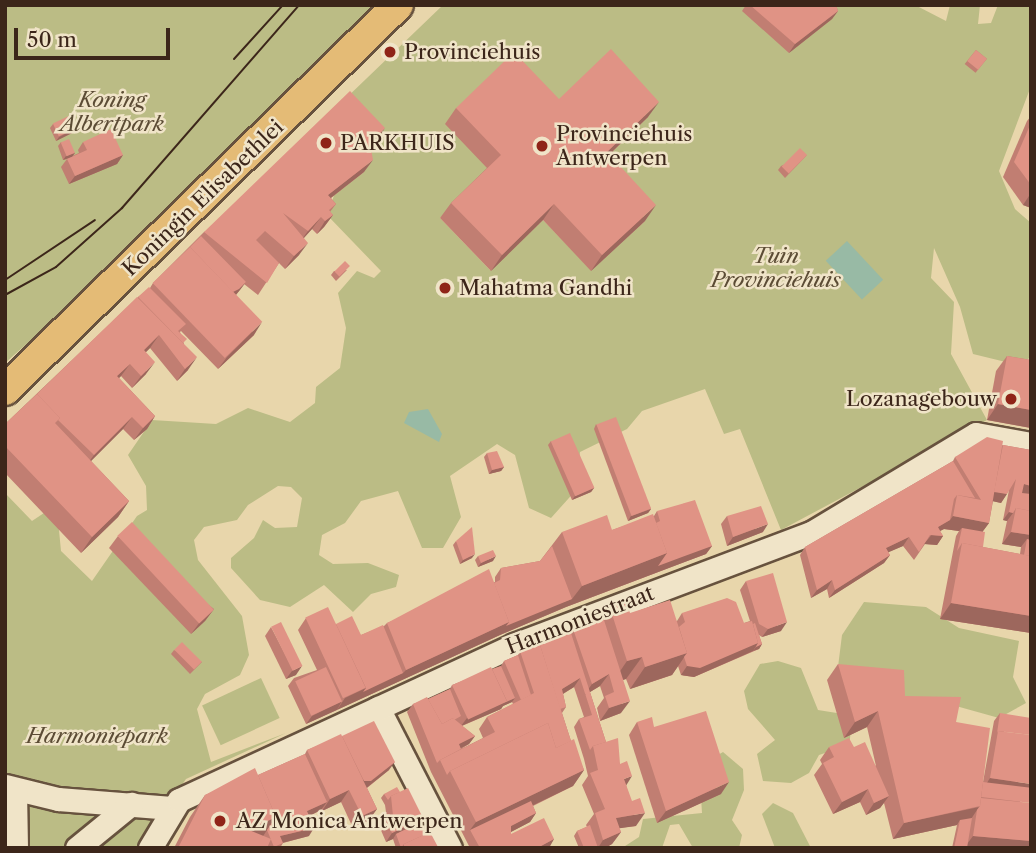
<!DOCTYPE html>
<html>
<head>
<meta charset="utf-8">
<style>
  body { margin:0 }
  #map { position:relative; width:1036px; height:853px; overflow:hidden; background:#e8d6ab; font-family:"Libre Caslon Text",serif }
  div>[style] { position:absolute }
  .green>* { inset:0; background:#bbbc85; transform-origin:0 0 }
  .water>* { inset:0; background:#98baa5; transform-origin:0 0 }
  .roads { filter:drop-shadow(2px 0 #67523e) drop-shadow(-2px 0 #67523e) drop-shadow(0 2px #67523e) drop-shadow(0 -2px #67523e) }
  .minor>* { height:23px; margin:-11.5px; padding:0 11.5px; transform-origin:11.5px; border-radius:11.5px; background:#f0e4c8 }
  .major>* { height:30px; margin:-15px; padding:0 15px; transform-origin:15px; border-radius:15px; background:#e4bb76 }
  .tram>* { height:2px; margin:-1px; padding:0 1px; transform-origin:1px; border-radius:1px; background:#3c261a }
  .wall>* { inset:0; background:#c17e72; transform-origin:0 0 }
  .shaded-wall>* { inset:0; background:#9d675d }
  .building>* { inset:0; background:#e09385; transform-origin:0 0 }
  .dots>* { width:19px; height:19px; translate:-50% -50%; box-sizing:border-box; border:4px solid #f0e4c8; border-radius:50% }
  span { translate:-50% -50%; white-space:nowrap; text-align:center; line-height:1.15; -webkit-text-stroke:5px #f0e4c8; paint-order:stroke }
  .poi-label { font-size:21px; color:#3c261a }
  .left { translate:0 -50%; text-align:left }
  .right { translate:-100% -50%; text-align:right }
  .park-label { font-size:21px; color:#5c4c35; font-style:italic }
  .street-label { font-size:21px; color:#3c261a }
  .frame { position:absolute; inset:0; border:7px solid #3c261a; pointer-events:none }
  .scale { position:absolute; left:14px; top:28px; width:156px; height:32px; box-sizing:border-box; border:4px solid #3c261a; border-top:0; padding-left:9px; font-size:21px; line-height:24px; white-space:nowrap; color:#3c261a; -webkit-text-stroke:5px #f0e4c8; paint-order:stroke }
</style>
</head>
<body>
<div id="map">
  <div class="green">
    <div style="clip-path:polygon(5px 5px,378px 5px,184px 192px,147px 238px,5px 363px)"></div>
    <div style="clip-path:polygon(evenodd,443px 5px,915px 5px,946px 21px,950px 5px,980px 5px,978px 24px,991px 23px,998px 5px,1031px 5px,1031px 86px,999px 171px,1015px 209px,1031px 223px,1031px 357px,1018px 365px,973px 354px,960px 307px,934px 248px,931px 278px,954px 302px,951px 354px,987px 420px,781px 530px,740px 429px,724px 434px,705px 389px,642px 411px,627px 429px,580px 452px,577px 489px,551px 518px,529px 508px,515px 455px,497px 444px,450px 476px,461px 517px,443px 548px,422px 548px,398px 491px,361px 501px,345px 523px,322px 535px,319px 555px,333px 564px,368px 563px,399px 575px,396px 587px,371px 594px,353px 612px,324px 585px,290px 607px,260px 600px,231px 568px,231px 558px,254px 538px,263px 520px,275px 528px,297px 527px,302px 498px,291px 487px,278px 486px,248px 505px,237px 520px,204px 527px,194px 540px,198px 560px,242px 616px,249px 655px,240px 675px,205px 694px,197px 709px,211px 762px,286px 733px,186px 779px,139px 848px,5px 848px,5px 493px,32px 521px,47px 511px,58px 520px,61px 551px,92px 581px,137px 516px,147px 510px,146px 486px,128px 455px,152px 420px,216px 424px,248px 408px,290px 422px,315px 403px,316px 387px,340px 368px,346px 328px,338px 293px,357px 271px,374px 278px,381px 271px,328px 216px,334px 195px,364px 172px,341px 103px,443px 5px,490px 171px,645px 221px,591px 270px,543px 220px,490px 270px,440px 218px,490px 171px)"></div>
    <div style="clip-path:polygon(864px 602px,926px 607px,959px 628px,1019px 641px,1013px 677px,1026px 703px,999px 718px,956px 706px,930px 708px,838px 667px,842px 635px)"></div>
    <div style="clip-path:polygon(778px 661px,801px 668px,818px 710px,843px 714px,852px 724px,849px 745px,819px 755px,809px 773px,791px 783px,763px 781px,757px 754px,775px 740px,748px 709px,744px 691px,760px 664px)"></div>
    <div style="left:261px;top:678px;width:44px;height:65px;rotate:65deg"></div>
    <div style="clip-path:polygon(723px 752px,743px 769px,744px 790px,732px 820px,742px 835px,739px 848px,693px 848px,679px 824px,670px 825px,662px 848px,622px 848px,639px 837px,643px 819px,702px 813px,699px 766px)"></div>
    <div style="clip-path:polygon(773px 803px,793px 813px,811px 848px,775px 848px,762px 814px)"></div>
  </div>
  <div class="water">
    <div style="left:847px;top:241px;width:53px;height:29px;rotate:47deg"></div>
    <div style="clip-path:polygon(428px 409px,442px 434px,439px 442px,404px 423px,409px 412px)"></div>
  </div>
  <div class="roads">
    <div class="minor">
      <div style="left:378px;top:708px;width:157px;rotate:62.8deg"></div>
      <div style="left:5px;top:786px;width:55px;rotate:13.8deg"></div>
      <div style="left:58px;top:799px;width:114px;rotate:4.5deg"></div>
      <div style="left:15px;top:790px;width:58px;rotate:89deg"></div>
      <div style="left:77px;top:848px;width:70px;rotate:-39.2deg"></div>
      <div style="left:150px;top:848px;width:56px;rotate:-58.9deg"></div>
      <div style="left:179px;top:800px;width:369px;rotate:-24.8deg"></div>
      <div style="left:514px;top:645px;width:317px;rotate:-20.7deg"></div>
      <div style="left:811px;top:533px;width:192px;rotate:-31deg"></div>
      <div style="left:976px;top:434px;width:56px;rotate:10.3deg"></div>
    </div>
    <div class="major">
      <div style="left:5px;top:390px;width:550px;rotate:-44.41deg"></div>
    </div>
  </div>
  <div class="tram">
    <div style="left:234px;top:59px;width:73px;rotate:-47.8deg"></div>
    <div style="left:5px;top:280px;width:108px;rotate:-33.7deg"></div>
    <div style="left:5px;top:295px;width:58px;rotate:-28.8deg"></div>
    <div style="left:56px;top:267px;width:89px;rotate:-41.8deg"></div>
    <div style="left:122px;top:208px;width:269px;rotate:-48.9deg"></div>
  </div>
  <div class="wall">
    <div style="clip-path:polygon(746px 5px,836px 5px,838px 11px,832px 19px,789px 53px,742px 11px)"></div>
    <div style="left:976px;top:50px;width:14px;height:18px;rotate:39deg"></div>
    <div style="clip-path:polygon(559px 99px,648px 117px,609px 155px,645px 221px,591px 271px,543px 220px,491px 271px,440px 218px,451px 203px,487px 168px,445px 124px,456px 108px)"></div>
    <div style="clip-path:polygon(1031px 116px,1031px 208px,1023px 205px,1003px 177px,1027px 121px)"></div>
    <div style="clip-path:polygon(53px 124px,77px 128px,74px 132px,56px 141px,50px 128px)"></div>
    <div style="clip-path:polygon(377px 140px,371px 146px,364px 172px,331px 198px,336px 204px,330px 212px,333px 215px,324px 227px,317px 234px,312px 229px,304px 238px,299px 255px,285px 269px,279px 263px,258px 295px,244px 284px,236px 295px,254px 335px,218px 369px,181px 331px,180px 332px,184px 344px,188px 370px,177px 381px,150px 348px,146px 352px,146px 374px,132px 388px,121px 376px,119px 378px,155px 416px,147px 429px,134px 440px,123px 429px,91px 461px,129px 501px,118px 517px,81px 553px,5px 473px,5px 424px,138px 297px,150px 288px,153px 283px,204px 232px)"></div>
    <div style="clip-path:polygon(61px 142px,75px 153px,72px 156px,79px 153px,78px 150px,83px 142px,123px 155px,117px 164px,69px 184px,61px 167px,67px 159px,63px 160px,58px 146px)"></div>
    <div style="clip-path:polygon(807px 155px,785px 178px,778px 170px,781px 166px)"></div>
    <div style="clip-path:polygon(347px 270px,336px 281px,331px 275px,334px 271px)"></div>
    <div style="clip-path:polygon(1007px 356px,1031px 360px,1031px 428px,987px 420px,996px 371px)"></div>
    <div style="clip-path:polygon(596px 424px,651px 509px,648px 513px,628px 521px,594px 429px)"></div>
    <div style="clip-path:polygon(551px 441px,594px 488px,591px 492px,572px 500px,548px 445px)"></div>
    <div style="clip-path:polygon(evenodd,1003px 445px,1031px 450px,1031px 633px,940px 619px,956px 536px,959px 531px,944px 529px,940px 531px,943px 536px,937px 545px,925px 544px,914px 560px,903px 546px,888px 552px,890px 555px,884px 563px,829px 598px,827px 589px,811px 598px,800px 555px,805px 547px,953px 461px,955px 457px,1003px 445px,1009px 490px,1003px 520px,1007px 521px,1002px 544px,1021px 547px,1020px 554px,983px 547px,983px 531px,989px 523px,993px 501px,1001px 503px,1009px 490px)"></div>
    <div style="clip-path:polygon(487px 453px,504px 467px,501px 471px,489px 474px,484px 457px)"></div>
    <div style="clip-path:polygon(657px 511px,712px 546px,706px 554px,566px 607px,500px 635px,306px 724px,288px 686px,294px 678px,317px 670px,298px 630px,306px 618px,336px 624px,361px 635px,384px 626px,387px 623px,495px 582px,495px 577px,501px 568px,540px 561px,562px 532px,612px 530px,654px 516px)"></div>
    <div style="clip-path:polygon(727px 516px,763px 532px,727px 546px,721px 524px)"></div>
    <div style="clip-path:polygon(118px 536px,214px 609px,205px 621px,191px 634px,109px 548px)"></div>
    <div style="clip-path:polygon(456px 541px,472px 558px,460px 564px,453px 545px)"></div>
    <div style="clip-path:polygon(478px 556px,493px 561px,478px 567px,475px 560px)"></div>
    <div style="clip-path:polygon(evenodd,746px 581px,781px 631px,762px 637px,759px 635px,762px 644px,759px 649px,694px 677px,681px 675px,678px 666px,672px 675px,630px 689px,626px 679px,623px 680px,621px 713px,600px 721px,597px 708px,604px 698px,600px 686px,590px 692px,606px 742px,620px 764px,626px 785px,636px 826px,619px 828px,621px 832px,612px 844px,605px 848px,579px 848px,574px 836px,577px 831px,587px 827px,586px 825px,594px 814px,582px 785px,588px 776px,584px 759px,574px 727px,579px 719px,584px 717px,574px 687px,563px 694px,566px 707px,562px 713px,571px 741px,584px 770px,573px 786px,533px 806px,536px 813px,530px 822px,511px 832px,511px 834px,554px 839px,548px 848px,470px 848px,431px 772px,407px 712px,413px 704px,428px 699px,450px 689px,452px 685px,501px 666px,504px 661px,518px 655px,520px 651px,571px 633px,573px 629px,603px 618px,610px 608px,630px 613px,677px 621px,682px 613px,744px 623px,750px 621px,740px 590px,746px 581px,512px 702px,513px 704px,487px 717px,479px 729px,483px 738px,461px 749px,469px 744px,475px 736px,462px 726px,501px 709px,503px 706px,512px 702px)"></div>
    <div style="clip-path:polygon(271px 627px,296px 675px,286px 679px,265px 636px)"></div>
    <div style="clip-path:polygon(174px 650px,202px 662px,190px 674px,171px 654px)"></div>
    <div style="clip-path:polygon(838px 664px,905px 696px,956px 722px,983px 782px,994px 721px,1000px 713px,1031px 848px,952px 848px,957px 825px,893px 839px,884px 803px,880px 808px,866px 815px,860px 802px,833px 814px,814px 775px,822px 764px,820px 760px,829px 747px,854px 747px,876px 766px,867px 727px,844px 738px,827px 680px)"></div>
    <div style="clip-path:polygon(637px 722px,654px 727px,721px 794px,657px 823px,629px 735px)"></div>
    <div style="clip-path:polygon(342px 736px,389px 770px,367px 788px,377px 809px,368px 821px,353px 828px,341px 802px,322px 811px,321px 810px,309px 816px,309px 836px,283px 843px,280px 848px,174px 848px,190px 817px,205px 795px,258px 775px,305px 754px,307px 750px)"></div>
    <div style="clip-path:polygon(400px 792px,423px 818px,420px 822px,426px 834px,438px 847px,444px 848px,396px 848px,393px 839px,386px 842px,380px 828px,387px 819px,385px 805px,381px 798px,384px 794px)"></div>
  </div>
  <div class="shaded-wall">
    <div style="clip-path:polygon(838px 11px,832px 19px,789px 53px,795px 44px)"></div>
    <div style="clip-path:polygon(659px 102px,648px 117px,595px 168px,607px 152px)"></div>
    <div style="clip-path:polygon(77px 128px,74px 132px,56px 141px,59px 137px)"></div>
    <div style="clip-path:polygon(385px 128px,377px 140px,361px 155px,370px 143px)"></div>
    <div style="clip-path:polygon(75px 153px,72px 157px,63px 160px,66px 156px)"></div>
    <div style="clip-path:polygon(123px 155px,117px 164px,69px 184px,75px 176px)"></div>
    <div style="clip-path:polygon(373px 160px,364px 172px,319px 207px,328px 195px)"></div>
    <div style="clip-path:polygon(1031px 193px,1031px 208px,1023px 205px)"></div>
    <div style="clip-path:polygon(554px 204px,543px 220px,491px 271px,502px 255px)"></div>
    <div style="clip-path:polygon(656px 205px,645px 221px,591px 271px,602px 255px)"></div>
    <div style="clip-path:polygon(333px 215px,324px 227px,317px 234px,325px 221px)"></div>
    <div style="clip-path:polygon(321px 217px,312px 229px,299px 243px,308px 231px)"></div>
    <div style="clip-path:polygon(308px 243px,299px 255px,285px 269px,294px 256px)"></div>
    <div style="clip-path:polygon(246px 282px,240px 290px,234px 297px,230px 293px)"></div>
    <div style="clip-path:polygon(262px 322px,254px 335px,218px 369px,227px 357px)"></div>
    <div style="clip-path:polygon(159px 335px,150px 348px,135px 363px,144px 350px)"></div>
    <div style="clip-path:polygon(197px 357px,188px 370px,177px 381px,185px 369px)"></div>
    <div style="clip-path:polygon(155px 362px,146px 374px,132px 388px,141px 376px)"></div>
    <div style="clip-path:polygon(130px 364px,121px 376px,108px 389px,117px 376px)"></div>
    <div style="clip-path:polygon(998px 404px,1031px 410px,1031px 428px,987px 420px)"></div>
    <div style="clip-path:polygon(155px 416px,147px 429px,134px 440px,143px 428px)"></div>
    <div style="clip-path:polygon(132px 417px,123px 429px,85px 467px,94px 455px)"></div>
    <div style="clip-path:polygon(504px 467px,501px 471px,489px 474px,492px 470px)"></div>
    <div style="clip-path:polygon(1024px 484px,1031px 486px,1031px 495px,1018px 493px)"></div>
    <div style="clip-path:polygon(594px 488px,591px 492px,572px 500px,575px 496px)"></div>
    <div style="clip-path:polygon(993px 491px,1007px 494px,1001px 503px,987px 500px)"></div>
    <div style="clip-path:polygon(129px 501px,118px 517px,81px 553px,92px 537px)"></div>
    <div style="clip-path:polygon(651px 509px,648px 513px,628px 521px,631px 516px)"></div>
    <div style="clip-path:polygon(1009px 512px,1013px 513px,1007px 521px,1003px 520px)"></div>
    <div style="clip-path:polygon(953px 516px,989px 523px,980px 535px,962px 528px,959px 531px,944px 529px,932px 535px,943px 536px,937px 545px,924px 544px,938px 527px,950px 520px)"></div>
    <div style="clip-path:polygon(768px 524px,763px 532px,727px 546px,733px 537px)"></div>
    <div style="clip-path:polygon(1011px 532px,1031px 535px,1031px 549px,1027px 539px,1021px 547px,1002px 544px)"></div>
    <div style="clip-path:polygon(909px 537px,903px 546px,880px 556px,886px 548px)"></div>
    <div style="clip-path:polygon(712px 546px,706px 554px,566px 607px,500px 635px,337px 710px,345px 698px,366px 688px,403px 673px,406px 670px,509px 622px,572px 599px,582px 586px,667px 553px)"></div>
    <div style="clip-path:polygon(475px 554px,472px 558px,460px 564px,463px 560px)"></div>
    <div style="clip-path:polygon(890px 555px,884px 563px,829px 598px,835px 590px)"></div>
    <div style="clip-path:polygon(496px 556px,493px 561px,478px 567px,481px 563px)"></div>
    <div style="clip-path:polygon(832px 580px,827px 589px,811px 598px,817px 590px)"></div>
    <div style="clip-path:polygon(951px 603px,1031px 616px,1031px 633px,940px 619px)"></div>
    <div style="clip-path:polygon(214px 609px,205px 621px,191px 634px,200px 622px)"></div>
    <div style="clip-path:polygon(787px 622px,781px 631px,762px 637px,768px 629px)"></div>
    <div style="clip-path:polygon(758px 643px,753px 651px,694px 677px,681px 675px,687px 666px)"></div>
    <div style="clip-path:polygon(762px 644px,759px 649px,753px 651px,756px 647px)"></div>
    <div style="clip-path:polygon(687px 653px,672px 675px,630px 689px,645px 667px)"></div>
    <div style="clip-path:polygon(642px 657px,626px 679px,612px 683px,627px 661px)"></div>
    <div style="clip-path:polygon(302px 666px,296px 675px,286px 679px,292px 671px)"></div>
    <div style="clip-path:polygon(609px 674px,600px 686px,585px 695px,585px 694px,592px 684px)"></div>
    <div style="clip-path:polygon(580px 678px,574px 687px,556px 698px,562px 689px)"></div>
    <div style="clip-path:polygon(515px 698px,512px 702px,503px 706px,501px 709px,461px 726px,467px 718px)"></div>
    <div style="clip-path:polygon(342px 701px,337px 710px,306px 724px,312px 716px)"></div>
    <div style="clip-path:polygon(630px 701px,621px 713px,600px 721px,609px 708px)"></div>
    <div style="clip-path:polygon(878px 711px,867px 727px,844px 738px,855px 722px)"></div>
    <div style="clip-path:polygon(475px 736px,469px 744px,453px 752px,459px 744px)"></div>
    <div style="clip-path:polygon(395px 762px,389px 770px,365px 789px,359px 782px)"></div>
    <div style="clip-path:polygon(584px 770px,573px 786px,473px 834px,470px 830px,476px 822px)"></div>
    <div style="clip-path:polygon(632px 776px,624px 789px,624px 779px)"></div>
    <div style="clip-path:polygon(990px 778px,1031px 784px,1031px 797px,982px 791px)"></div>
    <div style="clip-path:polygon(729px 782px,721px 794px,657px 823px,666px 811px)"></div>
    <div style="clip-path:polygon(868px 789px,860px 802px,833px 814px,842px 802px)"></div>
    <div style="clip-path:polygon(349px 790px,341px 802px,322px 811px,330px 799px)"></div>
    <div style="clip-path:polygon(889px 796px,880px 808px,866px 815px,874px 803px)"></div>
    <div style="clip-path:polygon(327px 802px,321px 810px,301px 820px,307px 811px)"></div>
    <div style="clip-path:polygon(979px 807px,969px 822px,960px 820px,957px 825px,893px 839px,904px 823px)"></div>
    <div style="clip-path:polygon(377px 809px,368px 821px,353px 828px,362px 816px)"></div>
    <div style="clip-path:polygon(536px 813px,530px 822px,505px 835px,511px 826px)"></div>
    <div style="clip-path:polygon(645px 813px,636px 826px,607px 830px,616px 818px)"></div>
    <div style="clip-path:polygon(276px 817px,261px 839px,249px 830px)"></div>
    <div style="clip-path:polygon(423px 818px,417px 826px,396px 834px,393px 839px,386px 842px,392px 833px)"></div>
    <div style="clip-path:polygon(314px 828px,309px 836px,274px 845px,280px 836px)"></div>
    <div style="clip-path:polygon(621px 832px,612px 844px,605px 848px,598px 848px,603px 840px)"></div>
    <div style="clip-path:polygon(973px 836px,1031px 841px,1031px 848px,999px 846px,998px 848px,964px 848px)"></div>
    <div style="clip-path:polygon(554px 839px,549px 848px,540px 848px,541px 846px)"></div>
  </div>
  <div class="building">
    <div style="clip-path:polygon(750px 5px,836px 5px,838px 11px,795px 44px)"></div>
    <div style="clip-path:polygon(611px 49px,659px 102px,607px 152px,656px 205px,602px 255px,554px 204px,502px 255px,451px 203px,501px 155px,456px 108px,514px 52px,559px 99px)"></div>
    <div style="left:976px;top:50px;width:14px;height:14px;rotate:39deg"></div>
    <div style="clip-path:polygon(350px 91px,385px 128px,370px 143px,373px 160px,328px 195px,336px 204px,329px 210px,333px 215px,325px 221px,321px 217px,308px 231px,283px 213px,308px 243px,294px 256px,265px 231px,256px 240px,279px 263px,267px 283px,204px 232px)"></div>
    <div style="left:71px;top:115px;width:14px;height:20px;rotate:65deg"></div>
    <div style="clip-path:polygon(1031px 123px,1031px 185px,1014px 162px)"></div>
    <div style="clip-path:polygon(111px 129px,123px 155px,75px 176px,67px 159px,87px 150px,83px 142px)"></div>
    <div style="left:69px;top:139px;width:15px;height:9px;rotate:67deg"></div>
    <div style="left:800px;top:148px;width:10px;height:26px;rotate:45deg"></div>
    <div style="clip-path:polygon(201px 236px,246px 282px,239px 289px,233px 292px,190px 247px,187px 250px)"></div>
    <div style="left:190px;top:247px;width:104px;height:52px;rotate:46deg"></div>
    <div style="left:345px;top:261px;width:7px;height:15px;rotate:45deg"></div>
    <div style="clip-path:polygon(149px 287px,186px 324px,178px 331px,187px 339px,183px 343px,138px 297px)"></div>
    <div style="clip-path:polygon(137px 297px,197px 357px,185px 369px,159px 335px,144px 350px,155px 362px,141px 376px,130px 364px,117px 376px,155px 416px,143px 428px,132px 417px,94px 455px,58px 420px,60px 418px,37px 394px)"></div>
    <div style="clip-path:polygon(1007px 356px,1031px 360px,1031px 410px,998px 404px)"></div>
    <div style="clip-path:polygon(37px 394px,60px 418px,55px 423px,129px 501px,92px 537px,5px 446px,5px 424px)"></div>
    <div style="left:616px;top:417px;width:98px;height:21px;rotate:69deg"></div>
    <div style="left:570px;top:433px;width:60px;height:21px;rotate:66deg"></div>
    <div style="clip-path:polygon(987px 437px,1003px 441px,989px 523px,953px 516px,957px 495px,981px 500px,955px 457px)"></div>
    <div style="clip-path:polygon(1003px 445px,1031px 450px,1031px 486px,1024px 484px,1022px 493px,1031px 494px,1031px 511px,1016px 508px,1013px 513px,1009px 512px,1016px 479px,1007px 494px,994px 492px)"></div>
    <div style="clip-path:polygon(497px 451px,504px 467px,492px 470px,487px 453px)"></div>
    <div style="clip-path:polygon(953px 461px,975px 498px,957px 495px,954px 499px,950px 520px,938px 527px,943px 536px,930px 535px,919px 552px,909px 537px,886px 548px,890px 555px,835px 590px,832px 580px,817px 590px,805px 547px)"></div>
    <div style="clip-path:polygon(695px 500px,712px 546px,658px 566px,667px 553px,656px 523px,660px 521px,657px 511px)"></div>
    <div style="clip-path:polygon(761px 506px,768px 524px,733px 537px,727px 516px)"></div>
    <div style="clip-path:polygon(1016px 508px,1031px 511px,1031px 535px,1011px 532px)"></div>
    <div style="clip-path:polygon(653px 514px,667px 553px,582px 586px,562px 532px,607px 515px,612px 530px)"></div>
    <div style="left:132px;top:522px;width:120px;height:20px;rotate:47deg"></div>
    <div style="clip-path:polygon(472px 527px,475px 554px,463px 560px,456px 541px)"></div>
    <div style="clip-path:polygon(962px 528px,985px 532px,983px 547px,962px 543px,957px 551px)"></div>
    <div style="clip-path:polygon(1027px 539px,1031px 540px,1031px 556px,1024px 555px)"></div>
    <div style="clip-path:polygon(962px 543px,1031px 556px,1031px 616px,951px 603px)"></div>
    <div style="clip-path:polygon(552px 546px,572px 599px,506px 626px,509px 622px,494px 583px,500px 580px,501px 568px,540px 561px)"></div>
    <div style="clip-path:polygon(493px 550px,496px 556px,481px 563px,478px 556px)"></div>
    <div style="clip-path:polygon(489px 569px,509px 622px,406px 670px,387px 623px)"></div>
    <div style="clip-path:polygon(773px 573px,787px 622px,768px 629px,759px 624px,746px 581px)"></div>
    <div style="clip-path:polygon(727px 598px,736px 602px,744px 623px,752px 621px,758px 643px,700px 668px,687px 666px,684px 657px,687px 653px,679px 627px,685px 622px,682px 613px)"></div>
    <div style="clip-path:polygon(670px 600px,687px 653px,645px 667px,642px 657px,627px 661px,610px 608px,626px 602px,630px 613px)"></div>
    <div style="left:328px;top:607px;width:89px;height:25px;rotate:65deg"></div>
    <div style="clip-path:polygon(352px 616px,361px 635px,383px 625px,403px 673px,363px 692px,366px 688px,336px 624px)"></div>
    <div style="clip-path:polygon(603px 617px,630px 701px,609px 708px,605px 696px,614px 692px,609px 674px,592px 684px,573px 629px)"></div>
    <div style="left:281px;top:622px;width:49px;height:11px;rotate:64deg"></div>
    <div style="clip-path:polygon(755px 623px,762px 644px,756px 647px,758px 643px,753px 624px)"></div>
    <div style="clip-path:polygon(571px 633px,606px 742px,593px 746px,590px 750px,579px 719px,592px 715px,580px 678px,562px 689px,566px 707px,560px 709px,540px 645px)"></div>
    <div style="left:182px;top:642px;width:28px;height:11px;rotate:45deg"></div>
    <div style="clip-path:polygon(539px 642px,571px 741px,556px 748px,548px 723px,450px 771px,447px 775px,440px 760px,495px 732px,487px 717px,534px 693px,520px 651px)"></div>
    <div style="clip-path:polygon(518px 655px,531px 695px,521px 700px,504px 661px)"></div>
    <div style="clip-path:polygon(838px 664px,904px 670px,905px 696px,961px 697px,956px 722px,990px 728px,980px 806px,904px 823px,878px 711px,855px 722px)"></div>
    <div style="clip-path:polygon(501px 666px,515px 698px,506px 702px,507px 701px,492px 669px)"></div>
    <div style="left:326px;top:667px;width:38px;height:34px;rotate:65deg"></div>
    <div style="left:491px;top:667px;width:38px;height:43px;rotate:65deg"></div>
    <div style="clip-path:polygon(450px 689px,461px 716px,454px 720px,453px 718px,442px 724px,428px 699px)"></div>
    <div style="clip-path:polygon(427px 697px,442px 724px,453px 718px,475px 736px,459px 744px,461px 749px,440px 760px,437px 763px,413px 704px)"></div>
    <div style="clip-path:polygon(706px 711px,729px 782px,666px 811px,637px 722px,652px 717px,654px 727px)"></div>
    <div style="clip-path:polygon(1000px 713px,1031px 718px,1031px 735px,998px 731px,997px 733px)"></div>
    <div style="clip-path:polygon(374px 721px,395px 762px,371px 781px,364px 781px,342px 736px)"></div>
    <div style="clip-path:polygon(548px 723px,556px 748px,574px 739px,584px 770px,476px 822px,450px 771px)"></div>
    <div style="clip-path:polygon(998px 731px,1031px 735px,1031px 784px,990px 778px)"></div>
    <div style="clip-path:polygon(341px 734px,377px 809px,362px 816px,349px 790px,330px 799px,307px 750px)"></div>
    <div style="clip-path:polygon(618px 738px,620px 764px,627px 761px,632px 776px,624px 779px,632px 801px,640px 798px,645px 813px,616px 818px,621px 832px,603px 840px,595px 813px,605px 809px,590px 773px,598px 770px,593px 746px)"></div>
    <div style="clip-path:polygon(849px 738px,854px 747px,865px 742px,889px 796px,874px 803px,868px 789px,842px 802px,823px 763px,834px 757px,829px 747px)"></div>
    <div style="clip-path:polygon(305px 754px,327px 802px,307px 811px,314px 828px,280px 836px,283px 843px,274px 847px,267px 830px,276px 817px,258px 775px)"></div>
    <div style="clip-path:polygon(255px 768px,276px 817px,249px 830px,271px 839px,267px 848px,178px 848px,205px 795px)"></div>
    <div style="left:983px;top:782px;width:48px;height:15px;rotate:7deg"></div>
    <div style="clip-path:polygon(397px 787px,400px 792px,391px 796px,388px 800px,384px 794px)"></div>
    <div style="clip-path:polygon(408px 788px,423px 818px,392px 833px,386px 820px,393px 816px,391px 796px)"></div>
    <div style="clip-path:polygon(981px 798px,1031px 803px,1031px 841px,973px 836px,977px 810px,980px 806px)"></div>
    <div style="clip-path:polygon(531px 801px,536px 813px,511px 826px,511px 834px,544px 818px,554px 839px,541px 846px,542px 848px,480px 848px,470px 830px)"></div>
    <div style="clip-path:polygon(972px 818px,967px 848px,954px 848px,960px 820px)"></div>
    <div style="clip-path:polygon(420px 822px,426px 834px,404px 844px,401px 848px,396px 834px)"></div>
    <div style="clip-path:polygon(590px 825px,598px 848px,584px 848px,577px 831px)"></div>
    <div style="clip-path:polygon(430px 832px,438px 847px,404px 848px,404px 844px)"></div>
    <div style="left:999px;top:846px;width:32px;height:2px"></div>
  </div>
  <div class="dots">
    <div style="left:390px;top:52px;background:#8f2418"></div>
    <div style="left:326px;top:143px;background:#8f2418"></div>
    <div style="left:542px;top:146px;background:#8f2418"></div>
    <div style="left:445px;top:288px;background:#8f2418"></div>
    <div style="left:1011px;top:399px;background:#8f2418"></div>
    <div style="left:220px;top:821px;background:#8f2418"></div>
  </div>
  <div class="poi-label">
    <span class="left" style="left:404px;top:52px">Provinciehuis</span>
    <span class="left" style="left:556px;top:146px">Provinciehuis<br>Antwerpen</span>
    <span class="left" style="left:340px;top:143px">PARKHUIS</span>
    <span class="left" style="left:459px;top:288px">Mahatma Gandhi</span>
    <span class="right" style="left:997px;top:399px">Lozanagebouw</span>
    <span class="left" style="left:236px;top:821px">AZ Monica Antwerpen</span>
  </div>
  <div class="park-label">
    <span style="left:112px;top:112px">Koning<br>Albertpark</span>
    <span style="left:776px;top:268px">Tuin<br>Provinciehuis</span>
    <span style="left:97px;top:736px">Harmoniepark</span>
  </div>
  <div class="street-label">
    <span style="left:203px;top:198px;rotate:-44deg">Koningin Elisabethlei</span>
    <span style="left:580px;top:620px;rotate:-21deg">Harmoniestraat</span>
  </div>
  <div class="frame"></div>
  <div class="scale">50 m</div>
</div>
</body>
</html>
